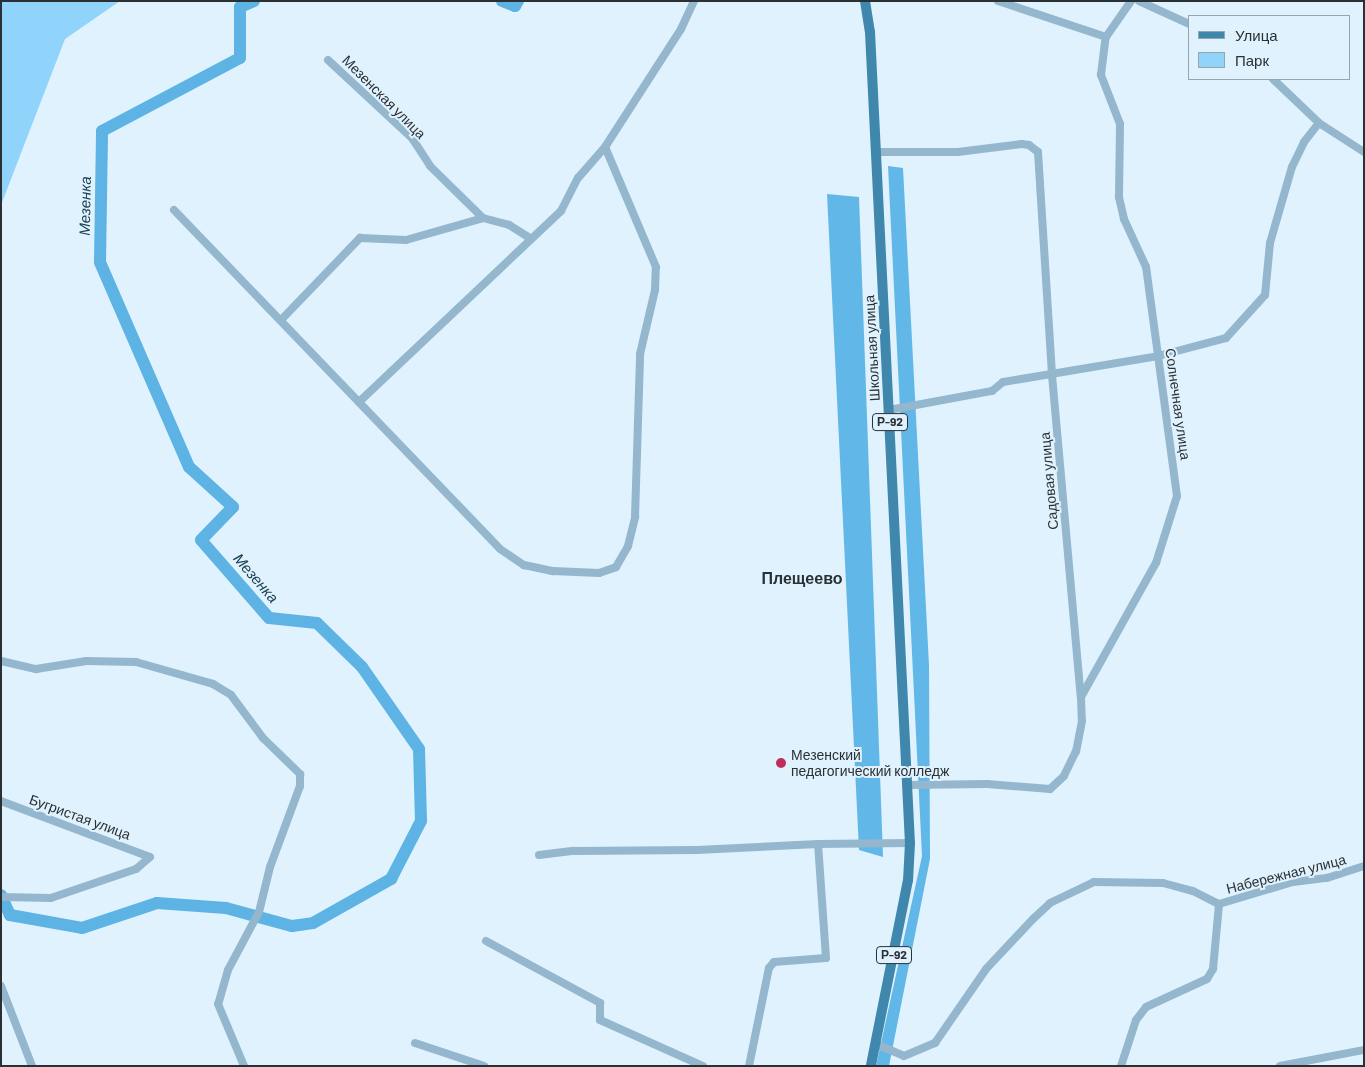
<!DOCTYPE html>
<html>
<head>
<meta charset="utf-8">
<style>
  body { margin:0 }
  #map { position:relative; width:1365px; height:1067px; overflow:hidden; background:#e0f2fd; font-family:Barlow,sans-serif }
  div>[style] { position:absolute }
  .green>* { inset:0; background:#90d3fb }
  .forest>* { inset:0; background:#61b7e8 }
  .river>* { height:12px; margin:-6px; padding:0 6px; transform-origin:6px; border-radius:6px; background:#5db3e4 }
  .minor>* { height:8px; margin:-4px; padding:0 4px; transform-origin:4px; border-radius:4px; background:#94b7cd }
  .major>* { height:10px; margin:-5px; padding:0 5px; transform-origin:5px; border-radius:5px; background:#4087ae }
  .dots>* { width:14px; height:14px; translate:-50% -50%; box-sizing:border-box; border:2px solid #e0f2fd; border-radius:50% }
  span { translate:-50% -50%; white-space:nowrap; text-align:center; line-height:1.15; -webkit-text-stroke:4px #e0f2fd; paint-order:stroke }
  .shield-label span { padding:1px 4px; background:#e0f2fd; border:1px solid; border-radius:4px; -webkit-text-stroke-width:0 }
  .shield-label { font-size:12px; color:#2a3135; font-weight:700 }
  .street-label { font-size:14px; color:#2a3135 }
  .poi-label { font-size:14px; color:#2a3135 }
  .left { translate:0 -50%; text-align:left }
  .water-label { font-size:15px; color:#1b4155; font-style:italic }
  .quarter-label { font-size:16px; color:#2a3135; font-weight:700 }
  .frame { position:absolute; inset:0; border:2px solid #2a3135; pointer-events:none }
  .legend { position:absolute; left:1188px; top:15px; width:162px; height:65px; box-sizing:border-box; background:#e0f2fd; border:1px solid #97a5ad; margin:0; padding:6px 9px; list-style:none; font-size:15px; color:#2a3135 }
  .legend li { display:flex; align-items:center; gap:10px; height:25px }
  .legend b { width:25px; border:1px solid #97a5ad }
</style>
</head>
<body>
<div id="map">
  <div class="green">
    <div style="clip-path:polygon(1px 1px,120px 1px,65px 39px,1px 205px)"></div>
  </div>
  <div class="forest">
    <div style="clip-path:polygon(888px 166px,903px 168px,929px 665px,930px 859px,889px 1066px,876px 1066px,922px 856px)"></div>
    <div style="clip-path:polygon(827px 194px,859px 197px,883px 857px,859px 850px)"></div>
  </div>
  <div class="river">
    <div style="left:502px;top:1px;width:14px;rotate:21deg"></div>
    <div style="left:515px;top:6px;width:6px;rotate:-59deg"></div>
    <div style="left:1px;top:895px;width:22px;rotate:66deg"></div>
    <div style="left:10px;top:915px;width:73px;rotate:10.2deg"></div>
    <div style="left:82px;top:928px;width:79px;rotate:-18.4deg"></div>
    <div style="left:157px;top:903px;width:69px;rotate:4.1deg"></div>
    <div style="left:226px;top:908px;width:68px;rotate:15.3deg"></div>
    <div style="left:292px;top:926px;width:21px;rotate:-8deg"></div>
    <div style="left:313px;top:923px;width:90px;rotate:-29.4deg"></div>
    <div style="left:391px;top:879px;width:65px;rotate:-62.7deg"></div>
    <div style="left:421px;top:821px;width:72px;rotate:-91.6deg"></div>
    <div style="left:419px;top:749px;width:100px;rotate:-124.8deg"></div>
    <div style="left:362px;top:667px;width:63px;rotate:-135.6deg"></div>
    <div style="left:317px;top:623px;width:48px;rotate:-174.1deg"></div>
    <div style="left:269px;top:618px;width:103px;rotate:-131.1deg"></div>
    <div style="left:201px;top:540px;width:46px;rotate:-45.9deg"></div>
    <div style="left:233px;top:507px;width:59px;rotate:-137.7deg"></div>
    <div style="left:189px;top:467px;width:223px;rotate:-113.5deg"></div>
    <div style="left:100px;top:262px;width:131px;rotate:-89.1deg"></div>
    <div style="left:102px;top:131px;width:156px;rotate:-27.9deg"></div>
    <div style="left:240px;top:58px;width:51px;rotate:-90deg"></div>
    <div style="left:240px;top:7px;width:15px;rotate:-23deg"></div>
  </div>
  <div class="minor">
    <div style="left:998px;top:1px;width:114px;rotate:18.4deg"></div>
    <div style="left:1139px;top:1px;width:55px;rotate:24.7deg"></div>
    <div style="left:328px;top:60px;width:115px;rotate:42.9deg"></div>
    <div style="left:412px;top:138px;width:33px;rotate:57deg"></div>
    <div style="left:430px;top:166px;width:74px;rotate:44.5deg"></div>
    <div style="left:1273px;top:79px;width:64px;rotate:43.7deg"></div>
    <div style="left:1319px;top:123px;width:54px;rotate:32.8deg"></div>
    <div style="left:875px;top:152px;width:83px"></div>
    <div style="left:958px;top:152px;width:64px;rotate:-7.1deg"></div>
    <div style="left:1022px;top:144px;width:7px;rotate:8deg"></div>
    <div style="left:1029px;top:145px;width:11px;rotate:38deg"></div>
    <div style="left:1038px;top:152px;width:223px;rotate:86.4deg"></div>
    <div style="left:1052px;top:375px;width:323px;rotate:84.9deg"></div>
    <div style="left:1081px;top:697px;width:24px;rotate:88deg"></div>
    <div style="left:1082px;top:721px;width:31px;rotate:101deg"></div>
    <div style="left:1076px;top:751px;width:28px;rotate:116deg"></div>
    <div style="left:1064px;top:776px;width:19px;rotate:137deg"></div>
    <div style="left:1050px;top:789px;width:63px;rotate:-175.5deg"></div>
    <div style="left:987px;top:784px;width:78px;rotate:179.3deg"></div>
    <div style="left:174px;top:210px;width:470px;rotate:46.1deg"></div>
    <div style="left:500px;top:549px;width:29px;rotate:34deg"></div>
    <div style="left:524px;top:565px;width:30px;rotate:12deg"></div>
    <div style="left:553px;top:571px;width:46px;rotate:2.5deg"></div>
    <div style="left:599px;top:573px;width:18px;rotate:-19deg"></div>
    <div style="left:616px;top:567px;width:24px;rotate:-60deg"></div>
    <div style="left:628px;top:546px;width:30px;rotate:-76deg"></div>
    <div style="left:635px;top:517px;width:163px;rotate:-88.2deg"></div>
    <div style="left:640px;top:354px;width:66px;rotate:-76.8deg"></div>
    <div style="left:655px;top:290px;width:23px;rotate:-88deg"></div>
    <div style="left:656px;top:267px;width:130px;rotate:-113deg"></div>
    <div style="left:281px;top:320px;width:114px;rotate:-46.1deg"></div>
    <div style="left:360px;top:238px;width:46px;rotate:2.5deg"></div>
    <div style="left:406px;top:240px;width:80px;rotate:-15.9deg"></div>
    <div style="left:483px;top:218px;width:27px;rotate:15deg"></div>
    <div style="left:509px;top:225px;width:25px;rotate:32deg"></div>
    <div style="left:359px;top:402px;width:278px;rotate:-43.4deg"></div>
    <div style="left:561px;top:211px;width:37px;rotate:-63deg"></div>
    <div style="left:578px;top:178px;width:41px;rotate:-48.9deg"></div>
    <div style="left:605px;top:147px;width:140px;rotate:-57.2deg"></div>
    <div style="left:681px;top:29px;width:31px;rotate:-65deg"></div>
    <div style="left:889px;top:410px;width:105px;rotate:-10.5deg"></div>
    <div style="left:992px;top:391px;width:14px;rotate:-39deg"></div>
    <div style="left:1003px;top:382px;width:157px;rotate:-9.5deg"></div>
    <div style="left:1158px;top:356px;width:70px;rotate:-14.8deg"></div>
    <div style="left:1226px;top:338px;width:58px;rotate:-47.8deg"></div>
    <div style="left:1265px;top:295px;width:52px;rotate:-84.5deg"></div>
    <div style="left:1270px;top:243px;width:79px;rotate:-73.9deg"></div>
    <div style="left:1292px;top:167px;width:28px;rotate:-64deg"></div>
    <div style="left:1304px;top:142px;width:24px;rotate:-52deg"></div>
    <div style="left:1px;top:661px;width:36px;rotate:13deg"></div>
    <div style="left:36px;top:669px;width:51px;rotate:-9.1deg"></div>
    <div style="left:86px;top:661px;width:50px;rotate:1.1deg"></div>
    <div style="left:136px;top:662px;width:80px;rotate:15.9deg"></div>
    <div style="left:213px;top:684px;width:21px;rotate:31deg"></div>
    <div style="left:231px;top:695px;width:54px;rotate:53.3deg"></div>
    <div style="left:263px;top:738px;width:52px;rotate:44.2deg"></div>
    <div style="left:300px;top:774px;width:12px;rotate:90deg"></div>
    <div style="left:300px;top:786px;width:86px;rotate:110.3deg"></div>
    <div style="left:270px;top:867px;width:46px;rotate:103.7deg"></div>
    <div style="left:259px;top:912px;width:66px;rotate:118.1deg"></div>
    <div style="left:228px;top:970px;width:35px;rotate:106deg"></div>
    <div style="left:218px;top:1004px;width:67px;rotate:67.2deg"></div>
    <div style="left:1081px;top:697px;width:154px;rotate:-60.8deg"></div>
    <div style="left:1156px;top:563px;width:70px;rotate:-72.6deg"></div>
    <div style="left:1177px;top:496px;width:231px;rotate:-97.7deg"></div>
    <div style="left:1146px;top:267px;width:53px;rotate:-114.6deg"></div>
    <div style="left:1124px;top:219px;width:23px;rotate:-103deg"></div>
    <div style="left:1119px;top:197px;width:73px;rotate:-89.2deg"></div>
    <div style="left:1120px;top:124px;width:53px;rotate:-111.2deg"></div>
    <div style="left:1101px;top:75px;width:38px;rotate:-83deg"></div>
    <div style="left:1106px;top:37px;width:44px;rotate:-55.2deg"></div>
    <div style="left:1px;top:801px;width:159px;rotate:20.6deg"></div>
    <div style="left:150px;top:857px;width:18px;rotate:139deg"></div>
    <div style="left:136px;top:869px;width:90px;rotate:161.2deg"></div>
    <div style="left:51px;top:898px;width:50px;rotate:-178.9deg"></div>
    <div style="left:539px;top:855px;width:35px;rotate:-7deg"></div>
    <div style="left:574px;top:851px;width:123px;rotate:-0.5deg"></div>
    <div style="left:697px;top:850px;width:121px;rotate:-2.8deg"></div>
    <div style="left:486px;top:941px;width:130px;rotate:28.5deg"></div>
    <div style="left:600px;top:1003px;width:17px;rotate:90deg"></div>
    <div style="left:600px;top:1020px;width:113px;rotate:24.1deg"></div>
    <div style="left:1px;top:986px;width:86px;rotate:68.8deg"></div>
    <div style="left:415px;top:1043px;width:73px;rotate:18.4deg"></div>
    <div style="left:876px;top:1044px;width:30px;rotate:23deg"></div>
    <div style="left:904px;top:1056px;width:34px;rotate:-23deg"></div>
    <div style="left:935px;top:1043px;width:90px;rotate:-55.4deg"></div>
    <div style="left:986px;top:969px;width:69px;rotate:-46.8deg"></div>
    <div style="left:1033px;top:919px;width:23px;rotate:-43deg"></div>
    <div style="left:1050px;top:903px;width:49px;rotate:-25.5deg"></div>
    <div style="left:1094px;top:882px;width:69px;rotate:0.8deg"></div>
    <div style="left:1163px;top:883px;width:31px;rotate:15deg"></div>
    <div style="left:1193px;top:891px;width:29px;rotate:27deg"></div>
    <div style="left:1219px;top:904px;width:77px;rotate:-16.6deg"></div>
    <div style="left:1293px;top:882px;width:34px;rotate:-7deg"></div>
    <div style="left:1327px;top:878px;width:39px;rotate:-18deg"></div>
    <div style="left:749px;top:1066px;width:100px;rotate:-78.5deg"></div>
    <div style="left:769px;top:968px;width:8px;rotate:-50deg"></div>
    <div style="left:774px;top:962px;width:52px;rotate:-4.4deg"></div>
    <div style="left:826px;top:958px;width:114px;rotate:-94deg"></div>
    <div style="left:818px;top:844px;width:92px;rotate:-0.6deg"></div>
    <div style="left:1121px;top:1066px;width:48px;rotate:-71.9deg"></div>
    <div style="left:1136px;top:1020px;width:16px;rotate:-52deg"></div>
    <div style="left:1146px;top:1007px;width:67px;rotate:-24.7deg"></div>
    <div style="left:1207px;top:979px;width:12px;rotate:-59deg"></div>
    <div style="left:1213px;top:969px;width:65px;rotate:-84.7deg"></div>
    <div style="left:1280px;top:1066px;width:86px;rotate:-10.8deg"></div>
  </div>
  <div class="major">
    <div style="left:865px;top:1px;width:31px;rotate:81deg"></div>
    <div style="left:870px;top:32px;width:812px;rotate:87.18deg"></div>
    <div style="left:910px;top:843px;width:37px;rotate:93deg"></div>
    <div style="left:908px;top:880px;width:190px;rotate:101.3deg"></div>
  </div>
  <div class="dots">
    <div style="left:781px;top:763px;background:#bd2e5a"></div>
  </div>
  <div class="shield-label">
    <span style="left:890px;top:422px">Р-92</span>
    <span style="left:894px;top:955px">Р-92</span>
  </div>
  <div class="street-label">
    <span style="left:384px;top:97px;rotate:45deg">Мезенская улица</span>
    <span style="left:872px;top:348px;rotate:-93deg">Школьная улица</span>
    <span style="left:1178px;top:404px;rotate:82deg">Солнечная улица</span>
    <span style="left:1049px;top:481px;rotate:-95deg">Садовая улица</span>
    <span style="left:80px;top:817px;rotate:20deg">Бугристая улица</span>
    <span style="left:1286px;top:874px;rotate:-14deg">Набережная улица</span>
  </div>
  <div class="poi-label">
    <span class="left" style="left:791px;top:763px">Мезенский<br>педагогический колледж</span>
  </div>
  <div class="water-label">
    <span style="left:85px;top:206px;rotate:-89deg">Мезенка</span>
    <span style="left:256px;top:578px;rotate:49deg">Мезенка</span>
  </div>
  <div class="quarter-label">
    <span style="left:802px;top:578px">Плещеево</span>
  </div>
  <div class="frame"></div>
  <ul class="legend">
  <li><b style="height:6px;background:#4087ae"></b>Улица</li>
  <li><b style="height:14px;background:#90d3fb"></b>Парк</li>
  </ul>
</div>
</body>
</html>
